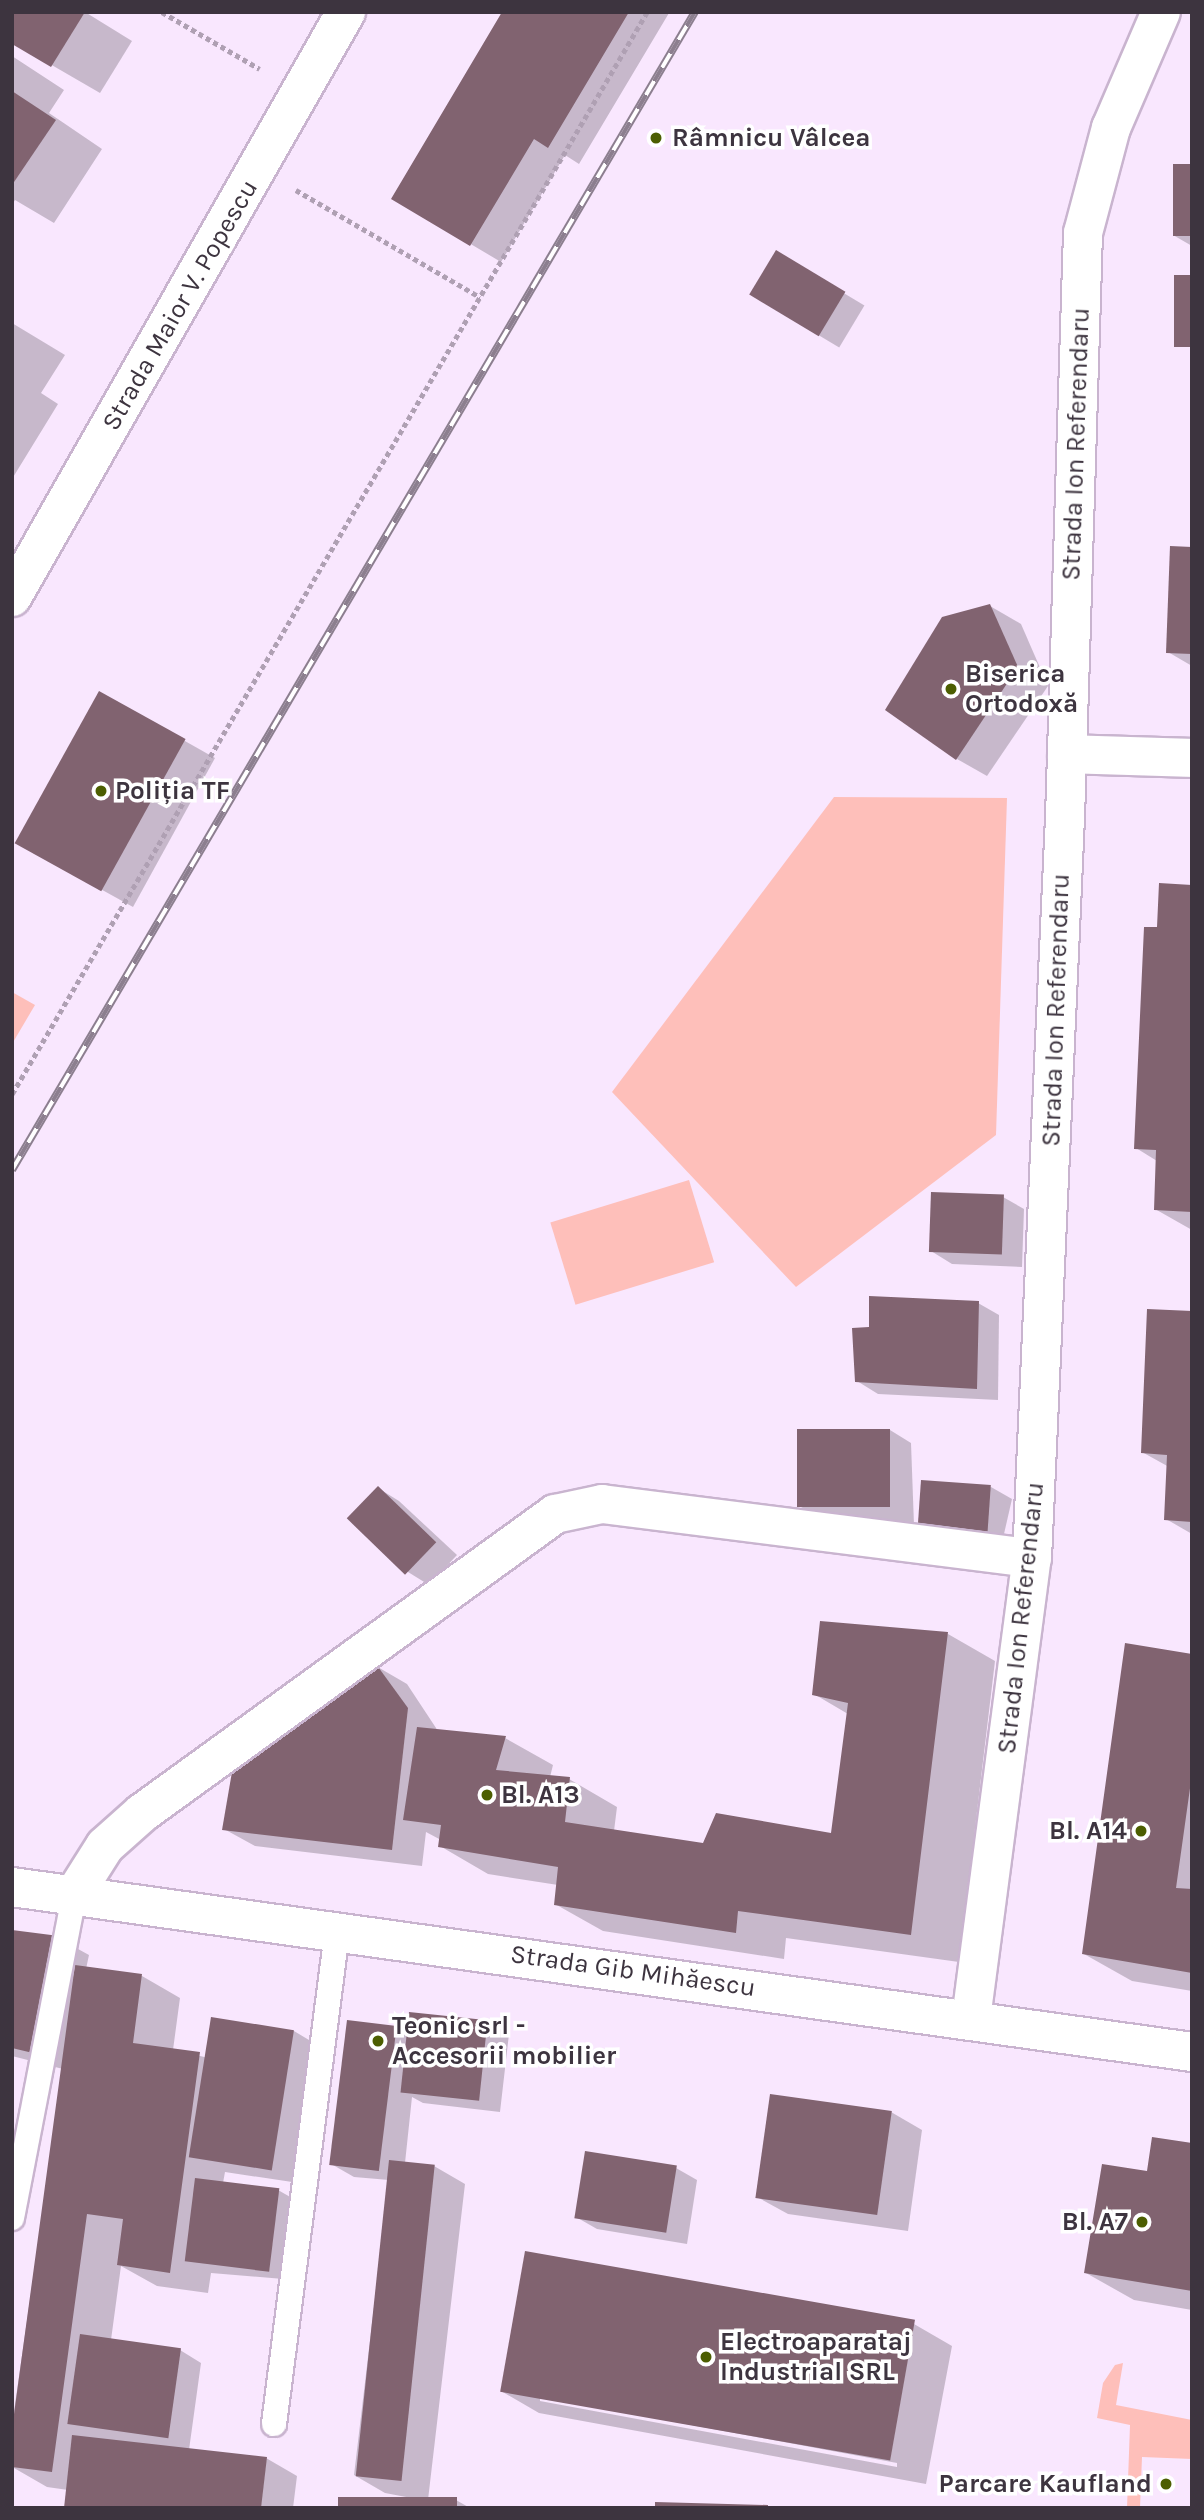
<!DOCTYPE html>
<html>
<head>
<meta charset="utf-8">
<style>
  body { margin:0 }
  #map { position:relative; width:1204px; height:2520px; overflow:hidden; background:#f9e7fe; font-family:Karla,sans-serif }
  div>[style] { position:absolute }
  .green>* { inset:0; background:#febfba; transform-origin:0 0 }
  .shadow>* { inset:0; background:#0003; transform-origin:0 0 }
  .building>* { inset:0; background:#816370; transform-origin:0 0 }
  .path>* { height:4.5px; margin-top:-2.25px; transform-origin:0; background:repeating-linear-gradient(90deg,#afa0b3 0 5px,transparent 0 8.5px) }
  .roads { filter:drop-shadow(2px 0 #c9b4cf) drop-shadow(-2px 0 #c9b4cf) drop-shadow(0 2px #c9b4cf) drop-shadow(0 -2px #c9b4cf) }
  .lane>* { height:24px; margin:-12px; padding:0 12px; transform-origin:12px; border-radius:12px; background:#fff }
  .street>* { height:38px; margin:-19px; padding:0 19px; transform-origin:19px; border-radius:19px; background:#fff }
  .secondary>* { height:38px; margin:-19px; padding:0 19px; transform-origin:19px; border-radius:19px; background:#fff }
  .rail>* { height:8px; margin-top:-4px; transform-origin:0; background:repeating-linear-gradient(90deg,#fff 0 16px,#8c7f8f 0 32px); box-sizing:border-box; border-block:2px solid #8c7f8f }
  .dots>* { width:19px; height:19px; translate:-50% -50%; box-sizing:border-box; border:4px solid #fff; border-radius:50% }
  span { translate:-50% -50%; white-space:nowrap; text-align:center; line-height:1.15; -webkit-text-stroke:7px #fff; paint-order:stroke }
  .poi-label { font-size:26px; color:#3d343f; font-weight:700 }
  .left { translate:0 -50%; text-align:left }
  .right { translate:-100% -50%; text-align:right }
  .street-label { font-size:26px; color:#3d343f }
  .frame { position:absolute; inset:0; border:14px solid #3d343f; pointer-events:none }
</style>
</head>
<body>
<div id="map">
  <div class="green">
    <div style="clip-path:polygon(834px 797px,1007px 798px,996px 1135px,796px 1287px,612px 1092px)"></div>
    <div style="clip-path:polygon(12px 992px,35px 1005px,12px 1044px)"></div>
    <div style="left:689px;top:1180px;width:86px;height:145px;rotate:73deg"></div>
    <div style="clip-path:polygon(1123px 2363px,1116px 2405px,1192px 2420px,1192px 2459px,1142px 2457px,1140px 2508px,1127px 2508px,1130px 2425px,1097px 2418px,1103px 2383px,1115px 2365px)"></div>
  </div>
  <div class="shadow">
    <div style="clip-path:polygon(12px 12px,85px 12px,132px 41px,100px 93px,12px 42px)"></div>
    <div style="clip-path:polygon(504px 12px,669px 13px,579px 164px,565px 155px,501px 262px,393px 198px)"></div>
    <div style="clip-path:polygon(12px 56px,64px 90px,49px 113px,102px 149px,54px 223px,15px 200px,12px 205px)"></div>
    <div style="clip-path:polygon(1192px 166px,1192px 246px,1173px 235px)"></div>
    <div style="left:777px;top:253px;width:102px;height:49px;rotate:31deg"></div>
    <div style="clip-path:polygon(12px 323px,65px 355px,41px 393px,58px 404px,12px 479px)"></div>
    <div style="clip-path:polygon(1192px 549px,1192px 666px,1168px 652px)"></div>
    <div style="clip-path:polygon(990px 606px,1021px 624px,1048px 686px,987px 776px,957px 759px)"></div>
    <div style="clip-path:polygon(100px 693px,215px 758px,133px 907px,48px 860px)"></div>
    <div style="clip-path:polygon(1192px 887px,1192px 1230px,1155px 1209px,1157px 1161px,1136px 1148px,1159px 929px)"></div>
    <div style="clip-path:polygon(1003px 1197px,1024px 1209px,1022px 1267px,952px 1264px,931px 1251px)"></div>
    <div style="clip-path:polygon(978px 1303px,999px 1315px,998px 1400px,878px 1394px,857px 1381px,871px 1328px)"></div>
    <div style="clip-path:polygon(1192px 1312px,1192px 1534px,1166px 1519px,1169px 1467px,1142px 1452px)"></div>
    <div style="clip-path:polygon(890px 1430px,911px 1443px,914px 1525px,821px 1518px,799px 1506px)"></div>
    <div style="clip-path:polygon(991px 1487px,1012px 1499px,1001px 1547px,916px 1529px)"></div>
    <div style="clip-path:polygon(378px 1488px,399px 1501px,457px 1555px,429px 1585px,408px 1572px)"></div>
    <div style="clip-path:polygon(948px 1634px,995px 1661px,959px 1962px,786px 1938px,784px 1959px,603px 1931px,555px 1904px,558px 1885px,488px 1874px,440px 1846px,441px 1840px,426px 1832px,422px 1866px,255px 1846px,224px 1829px,376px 1666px,407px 1684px,438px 1731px,505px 1738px,553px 1765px,550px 1777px,569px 1779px,617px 1807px,614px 1831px,704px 1845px,832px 1835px,848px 1714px,814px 1694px)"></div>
    <div style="clip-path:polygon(1192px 1656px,1192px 1991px,1132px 1981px,1084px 1954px)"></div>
    <div style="clip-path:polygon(12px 1931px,58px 1938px,89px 1955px,86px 1969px,142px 1976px,180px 1998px,173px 2050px,209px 2058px,294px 2031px,324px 2049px,312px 2185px,225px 2172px,223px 2183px,278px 2190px,299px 2202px,295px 2280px,211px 2273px,208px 2293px,157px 2286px,121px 2266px,111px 2340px,180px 2350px,201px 2363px,189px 2450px,266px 2458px,297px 2476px,293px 2508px,66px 2508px,68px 2490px,47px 2487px,14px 2468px,12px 2486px,12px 2425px,63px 2069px,12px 2056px)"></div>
    <div style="clip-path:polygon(410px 2014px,488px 2022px,509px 2034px,500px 2112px,423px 2103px,412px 2097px,405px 2163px,434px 2166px,465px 2184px,428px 2500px,456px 2500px,470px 2508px,340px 2508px,422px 2500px,385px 2493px,354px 2475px,389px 2180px,354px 2177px,333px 2165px,396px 2028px,408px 2035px)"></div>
    <div style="clip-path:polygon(891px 2112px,922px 2130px,908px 2231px,788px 2214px,757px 2197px)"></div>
    <div style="clip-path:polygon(1192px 2145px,1192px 2310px,1134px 2300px,1086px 2273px,1148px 2173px)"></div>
    <div style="clip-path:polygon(676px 2168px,697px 2180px,687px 2244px,597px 2229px,576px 2217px)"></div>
    <div style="clip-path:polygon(evenodd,914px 2324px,952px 2346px,926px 2484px,539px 2413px,501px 2391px,914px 2324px,540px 2397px,897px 2463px,897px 2467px,540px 2401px,540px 2397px)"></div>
  </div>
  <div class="building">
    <div style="clip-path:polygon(12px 12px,85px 12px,51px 67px,12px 44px)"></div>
    <div style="clip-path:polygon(502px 12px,629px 12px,548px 148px,534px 139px,470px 246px,391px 199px)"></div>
    <div style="clip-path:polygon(12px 91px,56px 120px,12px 185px)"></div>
    <div style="left:1173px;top:164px;width:19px;height:72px"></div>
    <div style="left:776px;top:250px;width:81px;height:52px;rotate:31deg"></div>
    <div style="left:1174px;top:275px;width:18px;height:72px"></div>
    <div style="clip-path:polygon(1170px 546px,1192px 547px,1192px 654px,1166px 653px)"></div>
    <div style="clip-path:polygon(990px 604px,1018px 667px,956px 760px,885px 710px,942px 617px)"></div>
    <div style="left:99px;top:691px;width:99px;height:174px;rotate:29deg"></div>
    <div style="clip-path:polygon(1159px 883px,1192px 885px,1192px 1212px,1154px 1210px,1156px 1150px,1134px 1149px,1144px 927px,1157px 927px)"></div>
    <div style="left:931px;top:1192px;width:73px;height:60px;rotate:2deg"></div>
    <div style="clip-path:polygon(869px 1296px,979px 1301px,977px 1389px,855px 1382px,852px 1328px,869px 1327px)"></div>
    <div style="clip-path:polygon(1147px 1309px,1192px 1311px,1192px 1522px,1164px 1520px,1167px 1455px,1141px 1453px)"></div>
    <div style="left:797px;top:1429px;width:93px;height:78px"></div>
    <div style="left:921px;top:1480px;width:70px;height:50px;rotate:4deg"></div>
    <div style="left:378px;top:1486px;width:81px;height:45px;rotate:44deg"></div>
    <div style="clip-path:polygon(820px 1621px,948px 1632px,911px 1935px,738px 1911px,736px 1933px,554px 1905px,558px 1867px,438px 1847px,441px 1825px,403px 1820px,417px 1727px,506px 1736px,496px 1770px,570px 1777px,565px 1822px,703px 1843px,716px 1813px,831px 1833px,848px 1703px,812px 1695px)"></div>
    <div style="clip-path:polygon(1125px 1643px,1192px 1654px,1192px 1774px,1176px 1888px,1192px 1889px,1192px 1973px,1082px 1954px)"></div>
    <div style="clip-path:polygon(376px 1664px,408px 1708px,392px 1850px,222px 1830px,233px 1766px)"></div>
    <div style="clip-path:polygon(12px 1930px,59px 1936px,37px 2054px,12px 2048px)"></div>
    <div style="clip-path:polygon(75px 1965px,142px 1974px,133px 2043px,200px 2052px,170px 2273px,117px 2265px,123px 2219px,87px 2214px,52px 2472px,12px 2467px,12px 2429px)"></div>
    <div style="left:409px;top:2012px;width:79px;height:81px;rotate:6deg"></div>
    <div style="left:211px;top:2017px;width:84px;height:142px;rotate:9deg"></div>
    <div style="left:347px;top:2020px;width:50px;height:146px;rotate:7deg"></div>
    <div style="left:770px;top:2094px;width:123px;height:105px;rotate:8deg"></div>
    <div style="clip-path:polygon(1152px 2137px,1192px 2143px,1192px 2291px,1084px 2273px,1102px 2164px,1147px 2171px)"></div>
    <div style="left:585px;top:2151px;width:93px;height:68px;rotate:9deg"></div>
    <div style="left:389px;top:2160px;width:46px;height:318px;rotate:6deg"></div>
    <div style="left:195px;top:2178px;width:85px;height:84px;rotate:7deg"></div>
    <div style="left:525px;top:2251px;width:396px;height:143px;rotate:10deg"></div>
    <div style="left:80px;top:2334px;width:102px;height:91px;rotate:8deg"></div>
    <div style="clip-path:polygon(72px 2435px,267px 2457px,261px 2508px,64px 2508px)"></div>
    <div style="left:338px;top:2497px;width:119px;height:11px"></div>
    <div style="clip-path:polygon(655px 2502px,768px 2505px,768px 2508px,655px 2508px)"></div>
  </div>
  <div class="path">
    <div style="left:162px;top:12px;width:113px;rotate:30.2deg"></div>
    <div style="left:296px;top:190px;width:213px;rotate:30.2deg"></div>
    <div style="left:12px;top:1094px;width:1255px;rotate:-59.59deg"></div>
  </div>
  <div class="roads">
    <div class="lane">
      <div style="left:12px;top:2218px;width:329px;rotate:-79.1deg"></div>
      <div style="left:274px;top:2424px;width:499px;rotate:-82.7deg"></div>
    </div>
    <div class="street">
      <div style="left:1067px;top:754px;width:125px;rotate:1.8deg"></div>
      <div style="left:74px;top:1895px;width:58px;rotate:-57.7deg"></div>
      <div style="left:105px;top:1846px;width:50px;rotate:-41.7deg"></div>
      <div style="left:142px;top:1813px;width:510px;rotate:-35.9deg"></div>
      <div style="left:555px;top:1514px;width:48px;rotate:-12deg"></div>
      <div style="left:602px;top:1504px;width:433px;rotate:7.2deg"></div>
      <div style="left:971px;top:2019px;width:465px;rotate:-82.5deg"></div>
      <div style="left:1032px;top:1558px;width:741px;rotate:-87.45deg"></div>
      <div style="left:1065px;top:818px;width:585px;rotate:-88.24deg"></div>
      <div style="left:1083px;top:233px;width:109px;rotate:-75.1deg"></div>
      <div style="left:1111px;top:128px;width:126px;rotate:-66.7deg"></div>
    </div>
    <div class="secondary">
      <div style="left:12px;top:597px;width:674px;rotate:-60.28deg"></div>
      <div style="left:12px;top:1887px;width:1191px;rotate:7.96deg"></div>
    </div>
  </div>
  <div class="rail">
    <div style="left:12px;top:1170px;width:1344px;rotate:-59.47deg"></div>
  </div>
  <div class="dots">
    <div style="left:656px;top:138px;background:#4c5e01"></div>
    <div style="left:951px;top:689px;background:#4c5e01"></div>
    <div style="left:101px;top:791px;background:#4c5e01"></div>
    <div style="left:487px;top:1795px;background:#4c5e01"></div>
    <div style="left:1141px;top:1831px;background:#4c5e01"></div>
    <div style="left:378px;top:2041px;background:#4c5e01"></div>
    <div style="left:1142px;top:2222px;background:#4c5e01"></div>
    <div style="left:706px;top:2357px;background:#4c5e01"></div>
    <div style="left:1166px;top:2484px;background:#4c5e01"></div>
  </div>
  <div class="poi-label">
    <span class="left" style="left:672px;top:138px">Râmnicu Vâlcea</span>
    <span class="left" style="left:965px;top:689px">Biserica<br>Ortodoxă</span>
    <span class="left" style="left:115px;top:791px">Poliția TF</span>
    <span class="left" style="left:501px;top:1795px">Bl. A13</span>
    <span class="right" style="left:1127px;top:1831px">Bl. A14</span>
    <span class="left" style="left:392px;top:2041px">Teonic srl -<br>Accesorii mobilier</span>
    <span class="right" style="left:1128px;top:2222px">Bl. A7</span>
    <span class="left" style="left:720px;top:2357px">Electroaparataj<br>Industrial SRL</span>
    <span class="right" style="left:1152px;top:2484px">Parcare Kaufland</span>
  </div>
  <div class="street-label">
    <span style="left:180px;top:305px;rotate:-60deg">Strada Maior V. Popescu</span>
    <span style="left:1076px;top:444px;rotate:-88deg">Strada Ion Referendaru</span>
    <span style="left:1056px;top:1010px;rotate:-88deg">Strada Ion Referendaru</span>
    <span style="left:1021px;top:1618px;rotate:-84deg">Strada Ion Referendaru</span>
    <span style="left:633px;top:1971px;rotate:8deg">Strada Gib Mihăescu</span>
  </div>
  <div class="frame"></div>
</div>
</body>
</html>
